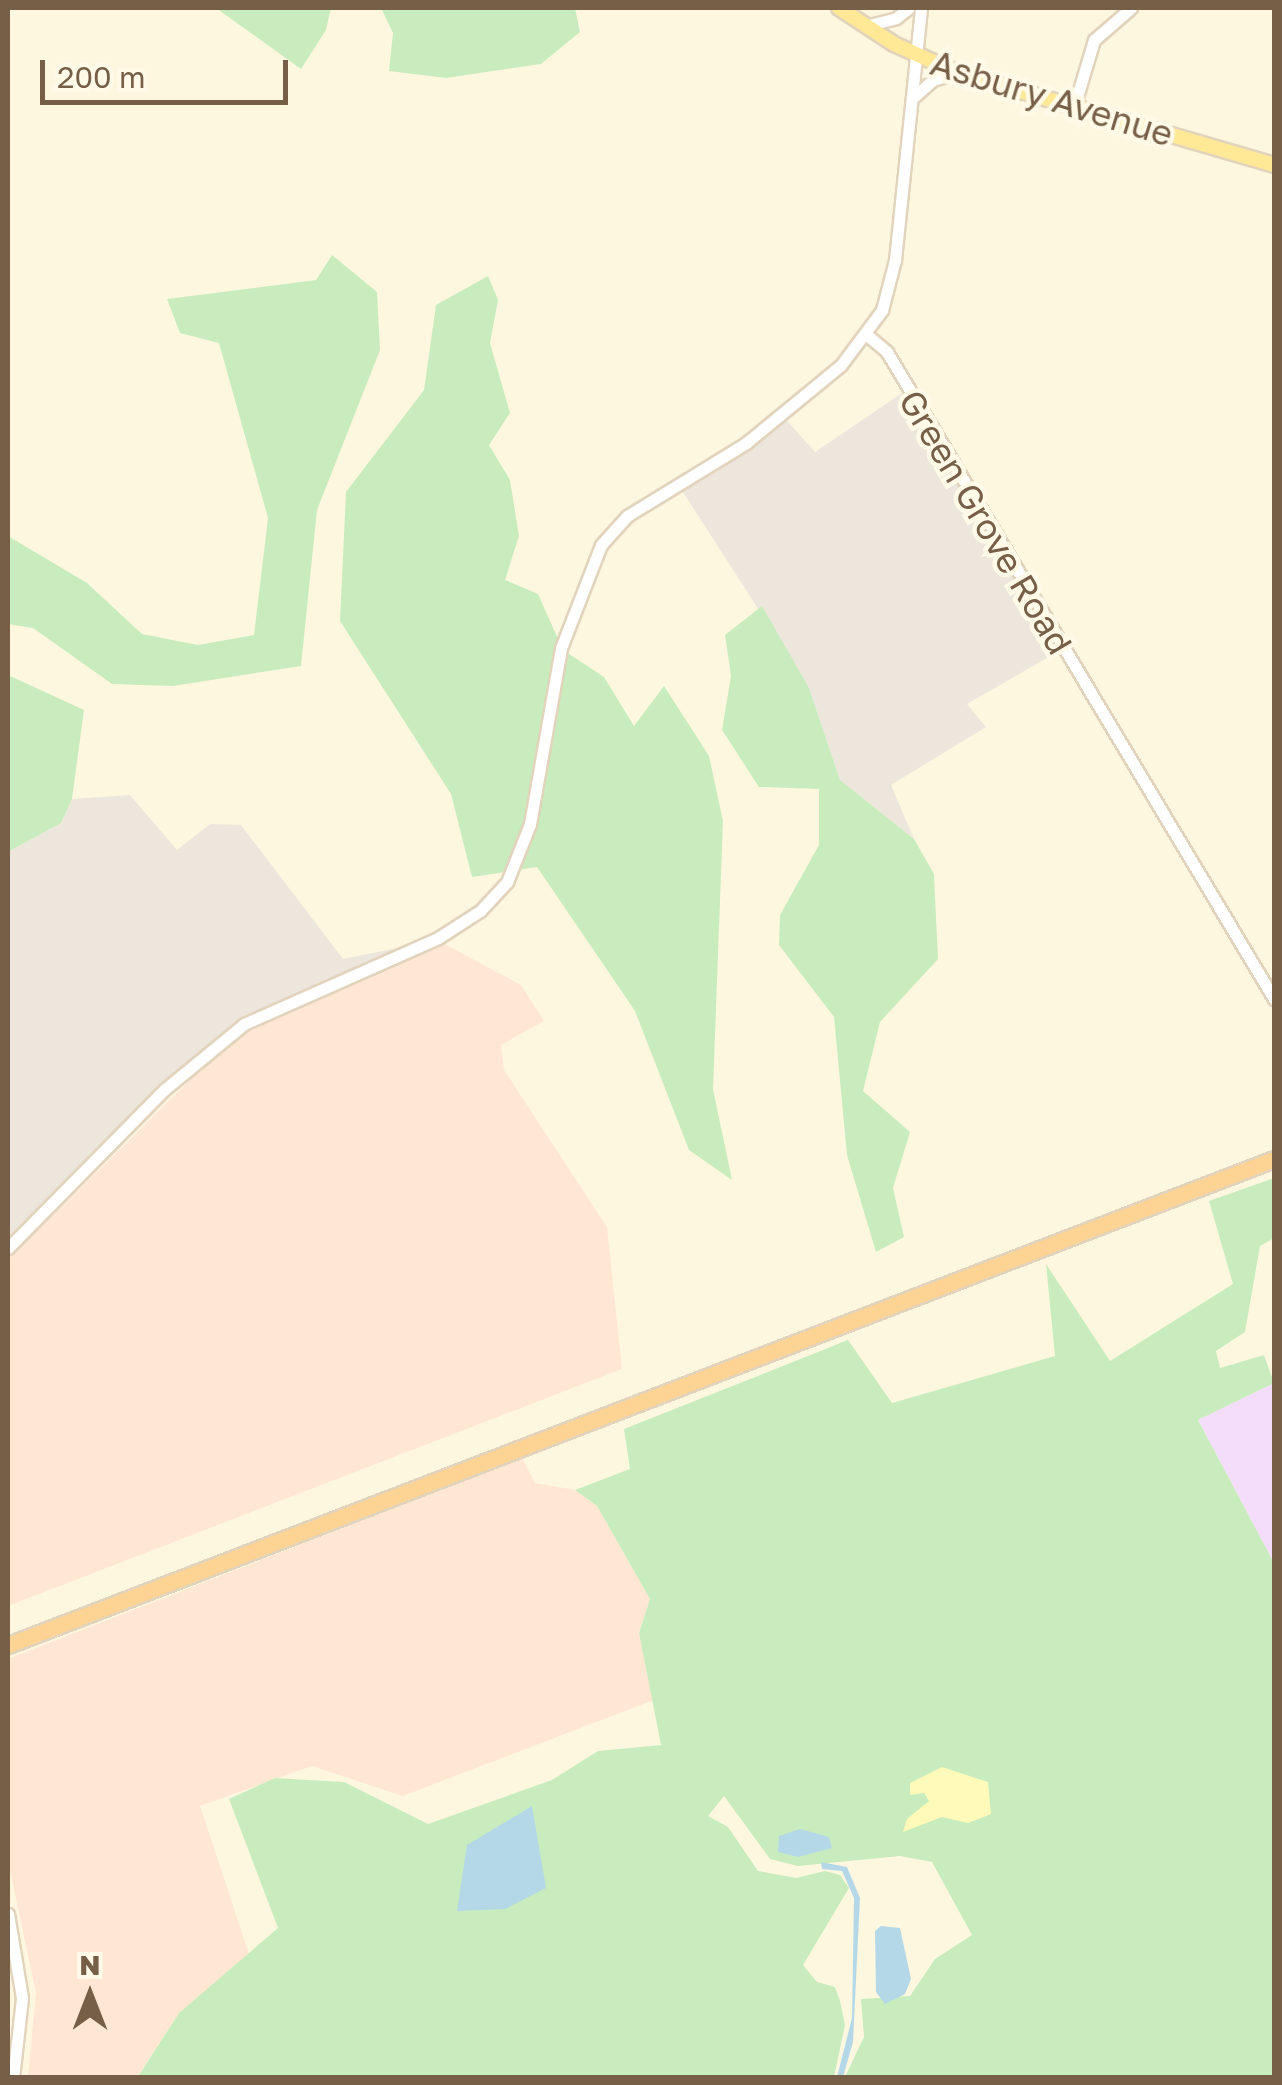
<!DOCTYPE html>
<html>
<head>
<meta charset="utf-8">
<style>
  body { margin:0 }
  #map { position:relative; width:1282px; height:2085px; overflow:hidden; background:#fef7e0; font-family:"Golos Text",sans-serif }
  div>[style] { position:absolute }
  .commercial>* { inset:0; background:#ffe7d3 }
  .industrial>* { inset:0; background:#ece6dc }
  .education>* { inset:0; background:#f4ddfa }
  .green>* { inset:0; background:#c9ecbe }
  .sand>* { inset:0; background:#fffab9 }
  .water>* { inset:0; background:#b4d8e8 }
  .roads { filter:drop-shadow(2px 0 #e2d4bc) drop-shadow(-2px 0 #e2d4bc) drop-shadow(0 2px #e2d4bc) drop-shadow(0 -2px #e2d4bc) }
  .tertiary>* { height:11px; margin:-5.5px; padding:0 5.5px; transform-origin:5.5px; border-radius:5.5px; background:#fff }
  .primary>* { height:14px; margin:-7px; padding:0 7px; transform-origin:7px; border-radius:7px; background:#ffe896 }
  .trunk>* { height:15px; margin:-7.5px; padding:0 7.5px; transform-origin:7.5px; border-radius:7.5px; background:#fed494 }
  span { translate:-50% -50%; white-space:nowrap; text-align:center; line-height:1.15; -webkit-text-stroke:9px #fffae8; paint-order:stroke }
  .street-label { font-size:35px; color:#765f46 }
  .frame { position:absolute; inset:0; border:10px solid #765f46; pointer-events:none }
  .north { position:absolute; left:40px; top:1945px; width:100px; height:100px; -webkit-text-stroke:8px #fffae8; paint-order:stroke; rotate:0deg; font-size:28px; font-weight:700; line-height:40px; text-align:center; color:#765f46 }
  .north::after { content:''; display:block; margin:auto; width:35px; height:45px; background:#765f46; clip-path:polygon(50% 0,100% 100%,50% 72%,0 100%) }
  .scale { position:absolute; left:40px; top:60px; width:248px; height:45px; box-sizing:border-box; border:5px solid #765f46; border-top:0; padding-left:12px; font-size:30px; line-height:35px; white-space:nowrap; color:#765f46; -webkit-text-stroke:8px #fffae8; paint-order:stroke }
</style>
</head>
<body>
<div id="map">
  <div class="commercial">
    <div style="clip-path:polygon(437px 940px,521px 985px,544px 1021px,501px 1045px,504px 1070px,607px 1227px,622px 1369px,8px 1606px,8px 1260px,189px 1081px,184px 1072px,243px 1024px)"></div>
    <div style="clip-path:polygon(522px 1458px,535px 1483px,575px 1490px,597px 1506px,650px 1599px,639px 1633px,654px 1700px,403px 1796px,312px 1766px,200px 1806px,250px 1957px,179px 2013px,137px 2077px,28px 2077px,36px 1993px,8px 1861px,8px 1659px)"></div>
  </div>
  <div class="industrial">
    <div style="clip-path:polygon(908px 389px,1061px 650px,967px 704px,986px 727px,891px 785px,914px 839px,840px 780px,809px 688px,681px 489px,781px 414px,815px 452px)"></div>
    <div style="clip-path:polygon(130px 795px,177px 850px,210px 824px,241px 825px,343px 959px,437px 940px,243px 1024px,167px 1081px,8px 1242px,8px 852px,61px 823px,72px 799px)"></div>
  </div>
  <div class="education">
    <div style="clip-path:polygon(1274px 1383px,1274px 1563px,1198px 1420px)"></div>
  </div>
  <div class="green">
    <div style="clip-path:polygon(216px 8px,331px 8px,326px 30px,301px 69px)"></div>
    <div style="clip-path:polygon(381px 8px,575px 8px,580px 32px,541px 64px,446px 78px,389px 71px,393px 33px)"></div>
    <div style="clip-path:polygon(332px 255px,377px 292px,380px 350px,317px 510px,301px 666px,173px 686px,112px 684px,33px 628px,8px 624px,8px 536px,87px 583px,142px 634px,198px 645px,254px 635px,268px 518px,219px 343px,180px 333px,167px 299px,316px 280px)"></div>
    <div style="clip-path:polygon(488px 276px,498px 300px,490px 343px,510px 413px,489px 445px,510px 480px,519px 536px,505px 580px,538px 594px,563px 650px,604px 677px,634px 726px,664px 686px,709px 756px,723px 821px,713px 1089px,732px 1180px,689px 1150px,635px 1011px,537px 867px,472px 877px,451px 794px,340px 621px,346px 492px,424px 390px,436px 305px)"></div>
    <div style="clip-path:polygon(762px 606px,809px 688px,840px 780px,914px 839px,934px 874px,938px 959px,880px 1022px,863px 1091px,910px 1132px,893px 1188px,904px 1237px,876px 1252px,847px 1155px,834px 1017px,779px 945px,780px 915px,819px 845px,819px 789px,759px 787px,722px 730px,731px 676px,725px 635px)"></div>
    <div style="clip-path:polygon(8px 675px,84px 710px,72px 799px,61px 823px,8px 852px)"></div>
    <div style="clip-path:polygon(1274px 1178px,1274px 1238px,1260px 1246px,1245px 1332px,1216px 1351px,1220px 1368px,1264px 1355px,1274px 1383px,1198px 1420px,1274px 1563px,1274px 2077px,845px 2077px,864px 2037px,861px 1999px,910px 1996px,935px 1959px,972px 1935px,932px 1862px,900px 1856px,798px 1866px,770px 1859px,724px 1796px,708px 1816px,728px 1827px,758px 1871px,796px 1878px,825px 1871px,840px 1875px,849px 1888px,803px 1965px,817px 1982px,835px 1987px,840px 2001px,845px 2025px,834px 2077px,137px 2078px,179px 2013px,278px 1928px,229px 1799px,275px 1778px,344px 1782px,428px 1824px,552px 1780px,598px 1751px,661px 1745px,639px 1633px,650px 1599px,597px 1506px,575px 1490px,630px 1469px,624px 1429px,848px 1340px,892px 1403px,1055px 1356px,1046px 1264px,1110px 1361px,1233px 1284px,1209px 1201px)"></div>
  </div>
  <div class="sand">
    <div style="clip-path:polygon(942px 1767px,988px 1782px,991px 1814px,968px 1823px,942px 1817px,903px 1832px,907px 1819px,929px 1801px,924px 1793px,910px 1795px,910px 1783px)"></div>
  </div>
  <div class="water">
    <div style="clip-path:polygon(532px 1806px,546px 1888px,505px 1909px,457px 1911px,467px 1845px)"></div>
    <div style="clip-path:polygon(800px 1829px,829px 1837px,832px 1848px,798px 1857px,778px 1852px,779px 1836px)"></div>
    <div style="clip-path:polygon(821px 1862px,847px 1867px,860px 1898px,853px 2042px,843px 2077px,837px 2077px,852px 2018px,854px 1898px,842px 1871px,822px 1869px)"></div>
    <div style="clip-path:polygon(881px 1926px,900px 1928px,911px 1979px,905px 1994px,885px 2004px,876px 1992px,875px 1931px)"></div>
  </div>
  <div class="roads">
    <div class="tertiary">
      <div style="left:865px;top:26px;width:32px;rotate:-14deg"></div>
      <div style="left:896px;top:18px;width:16px;rotate:-38deg"></div>
      <div style="left:915px;top:96px;width:24px;rotate:-42deg"></div>
      <div style="left:933px;top:80px;width:24px;rotate:-17deg"></div>
      <div style="left:1074px;top:107px;width:70px;rotate:-73.4deg"></div>
      <div style="left:1094px;top:40px;width:49px;rotate:-40.9deg"></div>
      <div style="left:867px;top:335px;width:26px;rotate:40deg"></div>
      <div style="left:887px;top:352px;width:754px;rotate:59.11deg"></div>
      <div style="left:8px;top:1248px;width:223px;rotate:-45.4deg"></div>
      <div style="left:165px;top:1089px;width:102px;rotate:-39.4deg"></div>
      <div style="left:244px;top:1024px;width:212px;rotate:-23.9deg"></div>
      <div style="left:438px;top:938px;width:50px;rotate:-32.7deg"></div>
      <div style="left:480px;top:911px;width:40px;rotate:-47deg"></div>
      <div style="left:507px;top:882px;width:62px;rotate:-68.4deg"></div>
      <div style="left:530px;top:824px;width:179px;rotate:-80deg"></div>
      <div style="left:561px;top:648px;width:110px;rotate:-68.8deg"></div>
      <div style="left:601px;top:545px;width:39px;rotate:-48deg"></div>
      <div style="left:627px;top:516px;width:140px;rotate:-31.5deg"></div>
      <div style="left:746px;top:443px;width:123px;rotate:-39.4deg"></div>
      <div style="left:841px;top:365px;width:69px;rotate:-53.3deg"></div>
      <div style="left:882px;top:310px;width:52px;rotate:-75.4deg"></div>
      <div style="left:895px;top:260px;width:253px;rotate:-84.1deg"></div>
      <div style="left:8px;top:1914px;width:85px;rotate:80.5deg"></div>
      <div style="left:22px;top:1998px;width:81px;rotate:96.4deg"></div>
    </div>
    <div class="primary">
      <div style="left:839px;top:8px;width:66px;rotate:33.2deg"></div>
      <div style="left:894px;top:44px;width:70px;rotate:24.4deg"></div>
      <div style="left:958px;top:73px;width:329px;rotate:16.2deg"></div>
    </div>
    <div class="trunk">
      <div style="left:8px;top:1645px;width:1356px;rotate:-21deg"></div>
    </div>
  </div>
  <div class="street-label">
    <span style="left:1052px;top:98px;rotate:17deg">Asbury Avenue</span>
    <span style="left:986px;top:522px;rotate:59deg">Green Grove Road</span>
  </div>
  <div class="frame"></div>
  <div class="north">N</div>
  <div class="scale">200 m</div>
</div>
</body>
</html>
